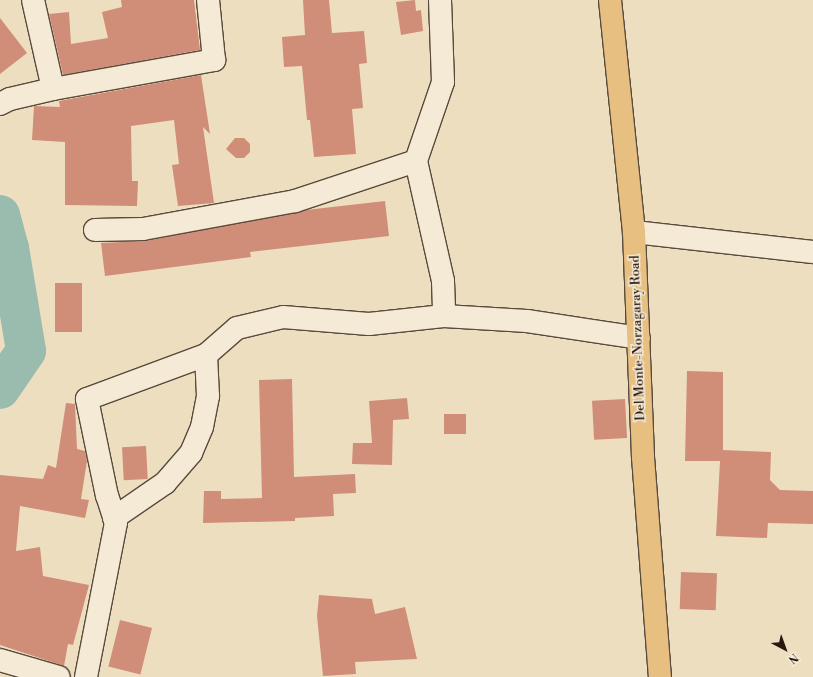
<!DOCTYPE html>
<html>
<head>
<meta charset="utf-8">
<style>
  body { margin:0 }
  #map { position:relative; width:813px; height:677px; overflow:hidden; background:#eedec0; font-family:"Libre Bodoni",serif }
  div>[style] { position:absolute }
  .river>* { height:40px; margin:-20px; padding:0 20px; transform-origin:20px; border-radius:20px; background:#9abcaf }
  .building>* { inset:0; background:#d08d77; transform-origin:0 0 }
  .roads { filter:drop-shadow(1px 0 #584a3c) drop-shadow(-1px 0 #584a3c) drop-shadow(0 1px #584a3c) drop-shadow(0 -1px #584a3c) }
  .minor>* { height:22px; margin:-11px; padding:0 11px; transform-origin:11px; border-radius:11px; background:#f4ead6 }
  .tertiary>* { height:22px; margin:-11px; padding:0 11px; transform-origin:11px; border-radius:11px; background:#f4ead6 }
  .primary>* { height:22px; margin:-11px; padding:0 11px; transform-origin:11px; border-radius:11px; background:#e7bf80 }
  span { translate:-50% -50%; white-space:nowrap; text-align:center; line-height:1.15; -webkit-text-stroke:3px #f4ead6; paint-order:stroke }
  .street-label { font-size:13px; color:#261810 }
  .north { position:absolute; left:765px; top:629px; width:40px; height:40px; -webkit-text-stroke:3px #f4ead6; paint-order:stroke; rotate:139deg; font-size:11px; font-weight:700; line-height:16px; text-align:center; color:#261810 }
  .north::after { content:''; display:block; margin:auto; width:14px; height:18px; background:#261810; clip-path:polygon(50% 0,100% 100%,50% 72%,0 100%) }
</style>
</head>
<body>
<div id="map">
  <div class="river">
    <div style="left:0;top:215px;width:34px;rotate:75deg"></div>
    <div style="left:9px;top:248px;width:104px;rotate:80.6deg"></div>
    <div style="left:26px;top:351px;width:46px;rotate:124.4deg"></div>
  </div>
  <div class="building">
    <div style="clip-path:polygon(121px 0,194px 0,200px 50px,63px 75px,49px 14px,69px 12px,71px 44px,108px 38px,102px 12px,122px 7px)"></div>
    <div style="clip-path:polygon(303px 0,329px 0,332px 33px,364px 31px,367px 63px,359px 64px,363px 108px,352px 109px,356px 154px,314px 157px,310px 120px,307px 120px,302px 66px,284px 67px,282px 37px,305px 35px)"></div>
    <div style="clip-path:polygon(415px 0,416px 11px,421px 10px,423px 31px,401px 35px,396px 2px)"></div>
    <div style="clip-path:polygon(0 18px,27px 53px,0 74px)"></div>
    <div style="clip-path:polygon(201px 75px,210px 134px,203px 127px,214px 203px,178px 206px,172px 165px,179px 164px,174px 120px,131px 126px,132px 181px,138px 181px,137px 206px,65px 205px,65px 142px,32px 140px,34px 106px,60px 107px,59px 101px)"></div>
    <div style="clip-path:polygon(235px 138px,244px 138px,250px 144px,250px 152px,244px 158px,236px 158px,226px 149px)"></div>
    <div style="clip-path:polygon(385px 201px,389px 236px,250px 252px,251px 257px,105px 276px,101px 243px,145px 241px,306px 210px)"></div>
    <div style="left:55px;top:283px;width:27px;height:49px"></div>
    <div style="clip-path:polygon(687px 371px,723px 372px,723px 450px,771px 452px,770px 480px,780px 490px,813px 491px,813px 524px,768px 523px,767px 538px,716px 536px,720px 461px,685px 461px)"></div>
    <div style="clip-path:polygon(292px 379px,294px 477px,355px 474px,356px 493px,333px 494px,334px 516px,295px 518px,295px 521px,203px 523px,204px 491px,221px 491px,221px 499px,262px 498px,259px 380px)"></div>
    <div style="clip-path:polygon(407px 398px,409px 419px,393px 420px,392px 465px,352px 464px,353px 443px,372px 443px,369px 401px)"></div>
    <div style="left:625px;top:399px;width:39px;height:33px;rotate:87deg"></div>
    <div style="clip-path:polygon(66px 403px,75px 404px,77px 449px,85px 451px,87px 461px,81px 499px,89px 500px,85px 518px,20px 506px,16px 551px,40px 547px,43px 576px,89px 585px,73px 645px,68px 644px,64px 666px,0 645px,0 475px,43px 479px,48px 465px,56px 468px)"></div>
    <div style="left:466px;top:414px;width:20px;height:22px;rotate:90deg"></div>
    <div style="left:146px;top:446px;width:33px;height:24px;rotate:87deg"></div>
    <div style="left:681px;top:572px;width:36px;height:37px;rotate:2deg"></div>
    <div style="clip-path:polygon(319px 595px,372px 599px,375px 614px,405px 607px,417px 659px,355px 662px,356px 674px,323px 676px,317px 616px)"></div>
    <div style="left:120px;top:620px;width:33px;height:48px;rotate:14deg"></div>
  </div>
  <div class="roads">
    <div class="minor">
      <div style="left:33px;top:0;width:91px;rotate:77.3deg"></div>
      <div style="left:440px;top:0;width:82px;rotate:87.9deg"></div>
      <div style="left:443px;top:82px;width:83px;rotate:108.9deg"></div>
      <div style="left:416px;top:161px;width:123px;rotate:77.3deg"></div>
      <div style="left:443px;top:281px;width:35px;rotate:88deg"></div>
      <div style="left:0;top:104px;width:11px;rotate:-27deg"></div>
      <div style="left:10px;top:99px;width:44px;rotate:-13.1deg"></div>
      <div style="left:53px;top:89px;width:164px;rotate:-10.2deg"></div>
      <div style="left:214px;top:60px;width:60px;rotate:-95.7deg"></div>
      <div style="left:95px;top:230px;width:48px;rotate:-1.2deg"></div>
      <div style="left:143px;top:229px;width:155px;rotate:-10.4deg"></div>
      <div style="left:295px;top:201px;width:127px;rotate:-18.3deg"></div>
      <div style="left:114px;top:518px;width:62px;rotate:-34.5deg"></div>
      <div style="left:165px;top:483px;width:40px;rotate:-49deg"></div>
      <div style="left:191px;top:453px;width:28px;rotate:-67deg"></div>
      <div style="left:202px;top:427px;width:32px;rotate:-79deg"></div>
      <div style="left:208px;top:396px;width:41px;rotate:-92.8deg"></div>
      <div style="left:0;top:660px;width:61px;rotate:16.1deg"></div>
      <div style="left:86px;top:677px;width:157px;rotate:-79deg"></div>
      <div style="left:116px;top:523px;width:28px;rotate:-108deg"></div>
      <div style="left:107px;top:496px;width:99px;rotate:-101.7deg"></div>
      <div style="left:87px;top:399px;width:127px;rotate:-20.3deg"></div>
      <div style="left:206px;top:355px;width:41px;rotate:-41.1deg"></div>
      <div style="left:237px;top:328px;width:47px;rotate:-13.4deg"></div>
      <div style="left:283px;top:317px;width:86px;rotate:4.7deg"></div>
      <div style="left:369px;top:324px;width:75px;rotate:-6.1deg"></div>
      <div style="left:444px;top:316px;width:83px;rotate:3.4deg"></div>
      <div style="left:527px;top:321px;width:113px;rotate:8.6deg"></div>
    </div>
    <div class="tertiary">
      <div style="left:634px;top:232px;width:180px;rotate:6.4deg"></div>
    </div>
    <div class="primary">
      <div style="left:610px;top:0;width:233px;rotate:84.1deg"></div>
      <div style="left:634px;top:232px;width:225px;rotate:87.7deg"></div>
      <div style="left:643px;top:457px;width:221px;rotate:85.6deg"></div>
    </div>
  </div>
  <div class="street-label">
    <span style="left:638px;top:338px;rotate:-92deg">Del Monte-Norzagaray Road</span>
  </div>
  <div class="north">N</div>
</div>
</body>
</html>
